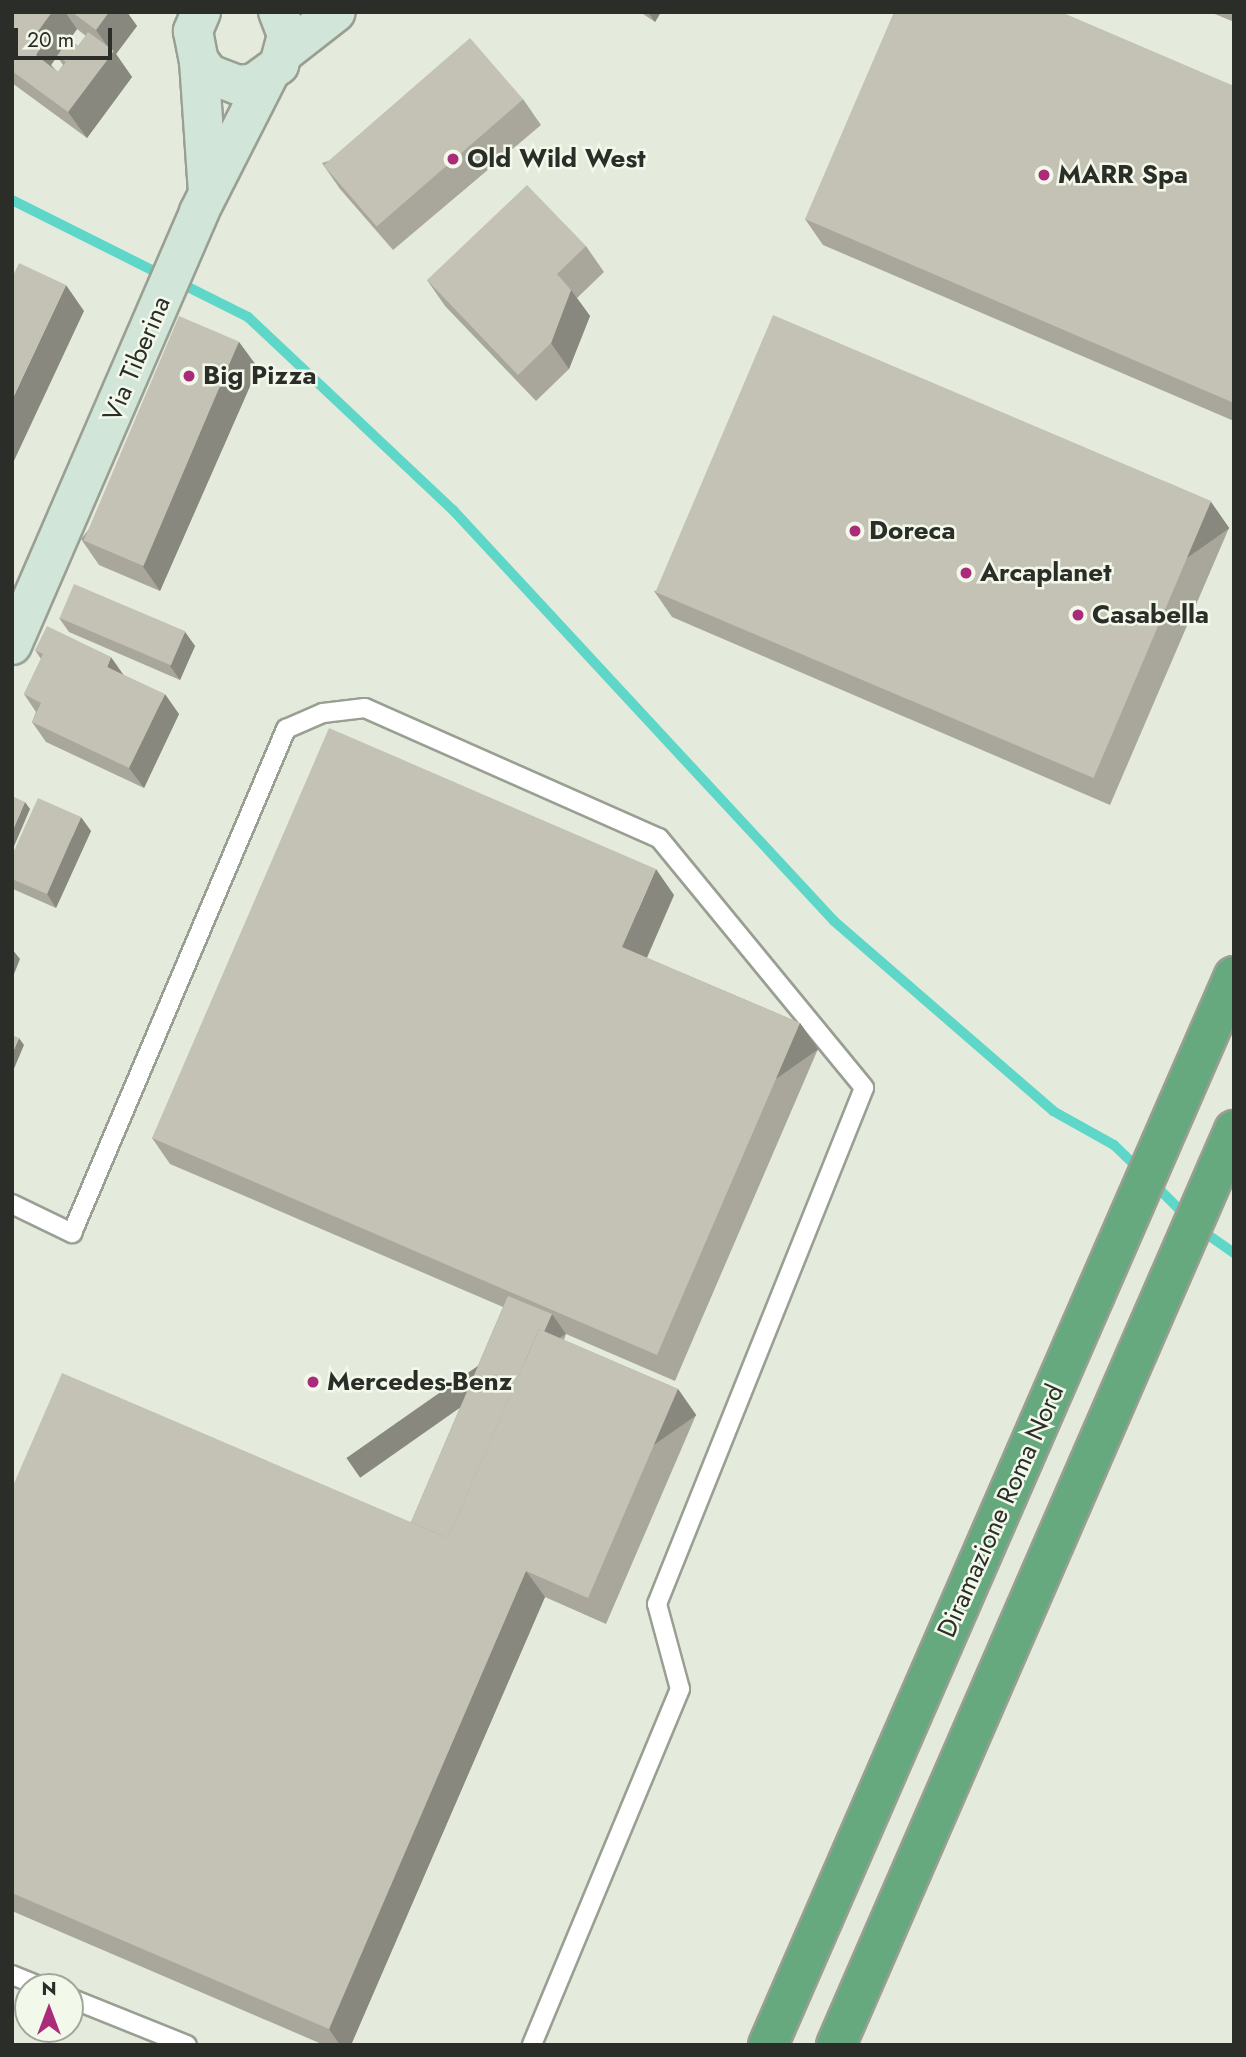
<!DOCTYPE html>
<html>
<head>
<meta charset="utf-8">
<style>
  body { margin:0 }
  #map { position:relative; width:1246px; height:2057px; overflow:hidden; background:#e4ebdd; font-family:Jost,sans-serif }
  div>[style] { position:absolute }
  .stream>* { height:10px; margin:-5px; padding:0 5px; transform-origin:5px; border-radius:5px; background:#5ed7c8 }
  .roads { filter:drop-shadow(2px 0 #999f92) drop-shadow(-2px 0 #999f92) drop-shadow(0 2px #999f92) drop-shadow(0 -2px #999f92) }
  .lane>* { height:18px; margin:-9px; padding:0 9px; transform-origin:9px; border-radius:9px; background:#fff }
  .secondary>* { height:38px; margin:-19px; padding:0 19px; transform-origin:19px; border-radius:19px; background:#d1e5d9 }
  .highway>* { height:38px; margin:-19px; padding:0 19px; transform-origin:19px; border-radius:19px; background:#66a97f }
  .wall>* { inset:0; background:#a9a79b }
  .shaded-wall>* { inset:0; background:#89887e; transform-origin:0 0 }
  .building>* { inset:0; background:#c4c2b4; transform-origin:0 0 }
  .dots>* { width:19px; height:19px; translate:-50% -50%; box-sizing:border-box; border:4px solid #f2f8ea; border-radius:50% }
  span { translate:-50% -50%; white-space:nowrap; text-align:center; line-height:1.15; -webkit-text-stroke:5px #f2f8ea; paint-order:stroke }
  .poi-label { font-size:26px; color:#2b2d28; font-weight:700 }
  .left { translate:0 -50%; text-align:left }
  .street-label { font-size:26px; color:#2b2d28 }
  .frame { position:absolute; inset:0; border:14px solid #2b2d28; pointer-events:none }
  .north { position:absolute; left:14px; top:1973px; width:70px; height:70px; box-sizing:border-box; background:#f2f8ea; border:2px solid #a2a79c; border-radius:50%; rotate:0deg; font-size:19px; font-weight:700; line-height:28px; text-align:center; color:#2b2d28 }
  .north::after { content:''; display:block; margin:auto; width:24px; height:32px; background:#aa2b7a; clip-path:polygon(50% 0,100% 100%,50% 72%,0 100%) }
  .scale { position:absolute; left:14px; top:28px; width:98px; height:32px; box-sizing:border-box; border:4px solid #2b2d28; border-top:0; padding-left:9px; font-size:21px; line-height:24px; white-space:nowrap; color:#2b2d28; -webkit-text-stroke:5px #f2f8ea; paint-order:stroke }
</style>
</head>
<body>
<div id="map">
  <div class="stream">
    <div style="left:12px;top:200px;width:168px;rotate:26.6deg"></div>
    <div style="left:176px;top:281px;width:80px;rotate:26.6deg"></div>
    <div style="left:248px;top:317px;width:282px;rotate:43.3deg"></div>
    <div style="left:453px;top:510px;width:560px;rotate:47.17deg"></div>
    <div style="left:834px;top:921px;width:290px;rotate:40.9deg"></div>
    <div style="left:1053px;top:1111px;width:70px;rotate:29.1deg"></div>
    <div style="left:1114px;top:1145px;width:36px;rotate:44deg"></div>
    <div style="left:1153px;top:1183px;width:48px;rotate:45deg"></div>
    <div style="left:1201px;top:1230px;width:40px;rotate:34.9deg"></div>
  </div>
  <div class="roads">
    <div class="lane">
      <div style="left:12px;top:1204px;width:67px;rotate:25.8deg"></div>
      <div style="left:72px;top:1233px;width:548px;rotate:-66.99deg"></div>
      <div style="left:286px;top:729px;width:40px;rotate:-23.4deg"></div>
      <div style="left:323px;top:713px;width:42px;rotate:-6.8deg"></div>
      <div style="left:365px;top:708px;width:321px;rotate:23.9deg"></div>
      <div style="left:659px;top:838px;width:323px;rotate:50.6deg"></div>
      <div style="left:864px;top:1088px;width:556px;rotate:111.86deg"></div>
      <div style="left:657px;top:1604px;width:88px;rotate:74.9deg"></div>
      <div style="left:680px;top:1689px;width:386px;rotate:112.6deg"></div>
      <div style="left:12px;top:1975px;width:32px;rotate:22deg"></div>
      <div style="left:70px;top:1998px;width:126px;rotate:21.9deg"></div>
    </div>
    <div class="secondary">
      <div style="left:201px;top:12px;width:21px;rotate:113deg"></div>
      <div style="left:193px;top:31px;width:31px;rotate:79deg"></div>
      <div style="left:199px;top:61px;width:16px;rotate:52deg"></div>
      <div style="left:209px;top:74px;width:31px;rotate:21deg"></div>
      <div style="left:238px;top:85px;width:16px;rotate:-7deg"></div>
      <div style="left:254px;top:83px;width:31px;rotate:-36deg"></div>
      <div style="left:279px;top:65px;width:31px;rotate:-75deg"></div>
      <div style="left:287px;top:35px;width:25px;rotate:-111deg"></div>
      <div style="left:286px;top:51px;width:63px;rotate:-38deg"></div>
      <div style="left:199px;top:61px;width:131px;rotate:86.1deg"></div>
      <div style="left:12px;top:645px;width:472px;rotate:-66.6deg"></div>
      <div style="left:199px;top:212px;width:153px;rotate:-63.1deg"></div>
    </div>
    <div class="highway">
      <div style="left:768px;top:2045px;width:1166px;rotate:-66.45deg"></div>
      <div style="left:836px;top:2045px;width:998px;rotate:-66.49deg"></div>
    </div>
  </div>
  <div class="wall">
    <div style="clip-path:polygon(evenodd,12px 12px,127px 12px,137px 26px,116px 54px,132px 77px,87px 138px,12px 83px,12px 12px,77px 29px,86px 36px,78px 46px,70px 39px,77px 29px,12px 12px,57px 56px,63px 65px,58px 72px,51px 65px,57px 56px)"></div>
    <div style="clip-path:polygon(640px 12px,661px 12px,655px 22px)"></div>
    <div style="clip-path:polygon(1210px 12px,1234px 12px,1234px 22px)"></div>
    <div style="clip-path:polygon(1234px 86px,1234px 421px,823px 245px,805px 219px)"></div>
    <div style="clip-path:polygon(523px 99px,541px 125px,393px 250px,340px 189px,322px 163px)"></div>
    <div style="clip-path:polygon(586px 246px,604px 272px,577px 298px,590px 316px,569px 369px,536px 401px,445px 306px,427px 280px)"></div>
    <div style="clip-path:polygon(239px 342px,258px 368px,160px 591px,99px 565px,81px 539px)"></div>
    <div style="clip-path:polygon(1211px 502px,1229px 528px,1110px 805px,672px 617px,654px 591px)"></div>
    <div style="clip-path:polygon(59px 618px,185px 632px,195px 646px,180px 680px,69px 632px)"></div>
    <div style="clip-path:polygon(35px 650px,124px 675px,179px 714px,144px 788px,46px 742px,32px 722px,36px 712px,24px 694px,41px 659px)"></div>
    <div style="clip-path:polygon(91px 831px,56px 908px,13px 889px,12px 855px)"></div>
    <div style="clip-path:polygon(674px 895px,647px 958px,800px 1023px,818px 1049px,675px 1381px,566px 1334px,564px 1340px,678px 1389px,696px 1415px,606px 1624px,545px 1597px,351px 2045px,324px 2045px,12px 1911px,12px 1488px,411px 1522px,503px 1307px,170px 1164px,152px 1138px)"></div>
  </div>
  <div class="shaded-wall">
    <div style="clip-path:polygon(52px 12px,65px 12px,77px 29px,51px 65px,58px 75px,36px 55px,30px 42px)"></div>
    <div style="clip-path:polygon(109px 12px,127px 12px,137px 26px,116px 54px,132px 77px,87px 138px,68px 112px,112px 53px,96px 30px)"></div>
    <div style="clip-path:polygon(648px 12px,661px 12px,655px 22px)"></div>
    <div style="clip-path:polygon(66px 285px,84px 311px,12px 465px,12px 400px)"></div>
    <div style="clip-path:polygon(571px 290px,590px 316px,569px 369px,551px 343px)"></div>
    <div style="clip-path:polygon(239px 342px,258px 368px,160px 591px,142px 565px)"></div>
    <div style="left:1211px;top:502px;width:32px;height:302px;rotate:55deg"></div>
    <div style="clip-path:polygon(185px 632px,195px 646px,180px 680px,170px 666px)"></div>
    <div style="clip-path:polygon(111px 657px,125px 677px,107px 667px)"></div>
    <div style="clip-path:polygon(165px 694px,179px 714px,144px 788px,129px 768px)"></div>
    <div style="clip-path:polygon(25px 802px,30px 809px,12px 851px,12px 832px)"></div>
    <div style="clip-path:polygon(81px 817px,91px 831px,56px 908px,47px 894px)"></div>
    <div style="clip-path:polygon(656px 869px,674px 895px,640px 973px,622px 947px)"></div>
    <div style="clip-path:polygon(12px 949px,20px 959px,12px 979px)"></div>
    <div style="left:800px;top:1023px;width:32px;height:361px;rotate:55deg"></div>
    <div style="clip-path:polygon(19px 1038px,24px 1045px,13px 1071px,12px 1054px)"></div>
    <div style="left:552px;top:1314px;width:24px;height:251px;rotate:55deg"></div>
    <div style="left:678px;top:1389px;width:32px;height:228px;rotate:55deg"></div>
    <div style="clip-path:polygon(526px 1571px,545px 1597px,351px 2045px,340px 2045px,329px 2029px)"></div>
  </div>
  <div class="building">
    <div style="clip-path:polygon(12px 12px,52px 12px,30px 42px,40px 49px,36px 55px,58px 72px,66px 62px,57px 56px,69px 39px,78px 46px,88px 32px,114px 51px,68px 112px,12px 71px)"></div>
    <div style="clip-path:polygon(72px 12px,109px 12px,96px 30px)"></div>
    <div style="clip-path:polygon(894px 12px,1061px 12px,1234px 86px,1234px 403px,805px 219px)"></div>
    <div style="left:470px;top:38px;width:81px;height:194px;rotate:49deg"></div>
    <div style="clip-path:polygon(527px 185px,586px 246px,557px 274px,571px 290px,551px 343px,518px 375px,427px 280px)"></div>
    <div style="clip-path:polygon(19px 263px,66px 285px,12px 400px,12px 278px)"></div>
    <div style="left:773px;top:315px;width:476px;height:301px;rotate:23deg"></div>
    <div style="left:179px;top:316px;width:65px;height:244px;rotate:23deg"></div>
    <div style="left:74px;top:584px;width:121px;height:37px;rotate:23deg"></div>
    <div style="clip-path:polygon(47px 626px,111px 657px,107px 667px,165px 694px,129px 768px,32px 722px,41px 703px,24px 694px,43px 654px,35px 650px)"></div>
    <div style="clip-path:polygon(329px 728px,656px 869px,622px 947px,800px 1023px,657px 1355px,152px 1138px)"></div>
    <div style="clip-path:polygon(12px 796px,25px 802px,12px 832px)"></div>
    <div style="clip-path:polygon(38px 798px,81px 817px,47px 894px,12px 879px,12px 855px)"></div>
    <div style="clip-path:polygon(12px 1035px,19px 1038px,12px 1054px)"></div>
    <div style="clip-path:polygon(508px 1296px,552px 1314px,544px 1332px,539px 1329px,448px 1538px,411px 1522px)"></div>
    <div style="clip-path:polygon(539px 1329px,678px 1389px,588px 1598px,526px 1571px,329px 2029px,12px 1893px,12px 1488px,62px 1373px,448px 1538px)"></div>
  </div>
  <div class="dots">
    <div style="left:453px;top:159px;background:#aa2b7a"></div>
    <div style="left:1044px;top:175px;background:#aa2b7a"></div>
    <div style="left:189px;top:376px;background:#aa2b7a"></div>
    <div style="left:855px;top:531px;background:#aa2b7a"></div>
    <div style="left:966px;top:573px;background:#aa2b7a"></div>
    <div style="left:1078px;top:615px;background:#aa2b7a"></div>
    <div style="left:313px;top:1382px;background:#aa2b7a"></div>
  </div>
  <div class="poi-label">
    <span class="left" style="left:467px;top:159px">Old Wild West</span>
    <span class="left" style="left:1058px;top:175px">MARR Spa</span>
    <span class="left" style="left:203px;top:376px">Big Pizza</span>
    <span class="left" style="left:869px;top:531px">Doreca</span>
    <span class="left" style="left:980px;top:573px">Arcaplanet</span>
    <span class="left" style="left:1092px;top:615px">Casabella</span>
    <span class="left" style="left:327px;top:1382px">Mercedes-Benz</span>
  </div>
  <div class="street-label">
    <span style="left:137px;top:359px;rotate:-67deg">Via Tiberina</span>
    <span style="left:1001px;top:1511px;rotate:-66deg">Diramazione Roma Nord</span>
  </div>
  <div class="frame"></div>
  <div class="north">N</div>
  <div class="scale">20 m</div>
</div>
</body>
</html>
